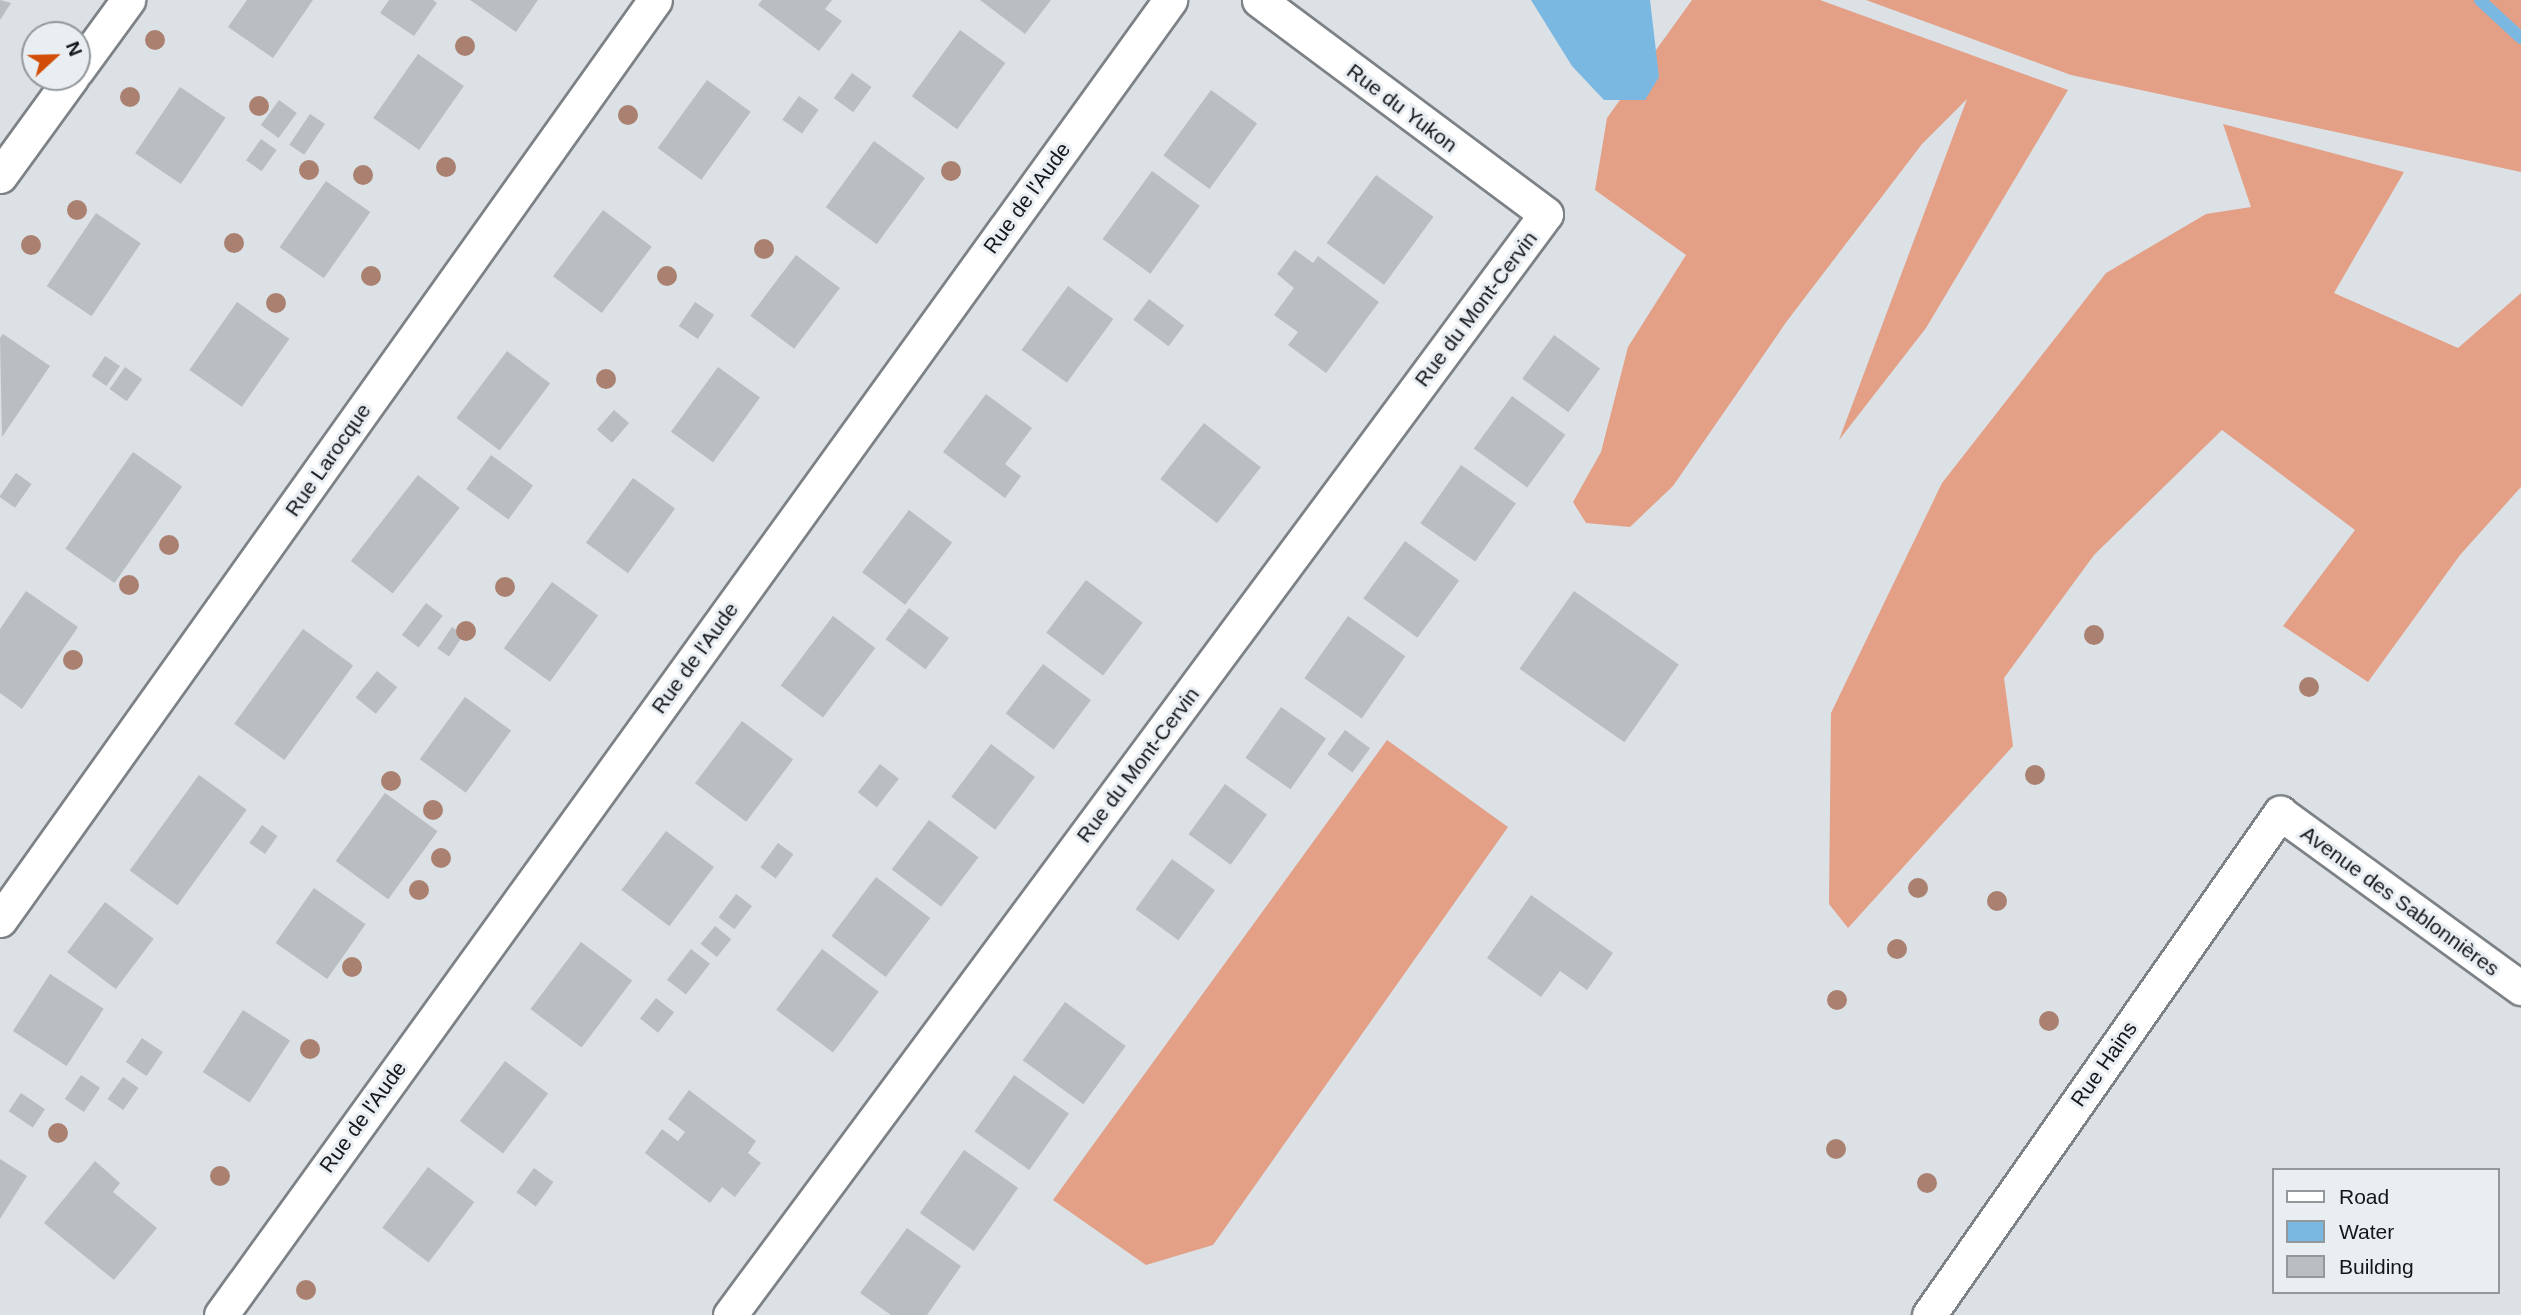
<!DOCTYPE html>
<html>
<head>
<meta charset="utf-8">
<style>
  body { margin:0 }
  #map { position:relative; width:2521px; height:1315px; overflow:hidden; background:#dbe1e5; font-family:Arial,sans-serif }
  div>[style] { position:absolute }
  .forest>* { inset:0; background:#e3a087 }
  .water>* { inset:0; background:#7ab7e1 }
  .stream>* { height:12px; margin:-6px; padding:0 6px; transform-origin:6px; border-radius:6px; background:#7ab7e1 }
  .building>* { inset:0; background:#b9bec3; transform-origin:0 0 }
  .roads { filter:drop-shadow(2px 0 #7d8286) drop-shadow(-2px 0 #7d8286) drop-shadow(0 2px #7d8286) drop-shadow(0 -2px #7d8286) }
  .street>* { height:33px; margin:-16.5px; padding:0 16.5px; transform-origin:16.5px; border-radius:16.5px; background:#fff }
  .trees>* { width:20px; height:20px; margin:-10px; border-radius:50%; background:#aa8170 }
  span { translate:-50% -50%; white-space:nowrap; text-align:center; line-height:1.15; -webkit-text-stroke:6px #e8eef2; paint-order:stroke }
  .street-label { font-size:21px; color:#141618 }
  .legend { position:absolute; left:2272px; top:1168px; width:228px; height:126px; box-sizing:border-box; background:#e8eef2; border:2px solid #93989b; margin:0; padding:9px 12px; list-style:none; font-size:21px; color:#141618 }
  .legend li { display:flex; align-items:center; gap:14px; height:35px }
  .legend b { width:35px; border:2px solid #93989b }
  .north { position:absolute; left:21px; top:21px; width:70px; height:70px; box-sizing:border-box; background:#e8eef2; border:2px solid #93989b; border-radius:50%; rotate:68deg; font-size:19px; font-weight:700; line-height:28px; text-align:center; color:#141618 }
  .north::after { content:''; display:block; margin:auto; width:24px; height:32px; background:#d24d07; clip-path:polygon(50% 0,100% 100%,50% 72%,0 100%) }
</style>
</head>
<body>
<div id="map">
  <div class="forest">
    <div style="clip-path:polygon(1692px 0,1820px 0,2068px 90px,1926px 328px,1839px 440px,1967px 99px,1922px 144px,1787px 321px,1673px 486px,1630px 527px,1586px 523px,1573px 502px,1601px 452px,1628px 347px,1686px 255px,1595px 190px,1607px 118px)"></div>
    <div style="clip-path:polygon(1866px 0,2521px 0,2521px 172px,2071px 75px)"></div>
    <div style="clip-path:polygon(2223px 124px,2404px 172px,2334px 293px,2458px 348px,2521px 293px,2521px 487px,2460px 555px,2368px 682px,2283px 626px,2355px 530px,2222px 430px,2094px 555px,2004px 678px,2013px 746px,1848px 928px,1829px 904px,1831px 713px,1942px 483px,2106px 273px,2206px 214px,2251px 207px)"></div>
    <div style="clip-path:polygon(1387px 740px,1508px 827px,1213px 1245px,1146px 1265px,1053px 1200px)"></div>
  </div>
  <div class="water">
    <div style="clip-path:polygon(1531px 0,1650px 0,1659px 77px,1645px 100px,1604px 100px,1572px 66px)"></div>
  </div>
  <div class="stream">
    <div style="left:2480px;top:0;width:56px;rotate:42.8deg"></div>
  </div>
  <div class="building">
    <div style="clip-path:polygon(0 0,11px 3px,0 20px)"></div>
    <div style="clip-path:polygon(247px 0,313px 0,273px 58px,228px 27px)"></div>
    <div style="clip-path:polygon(389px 0,433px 0,437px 3px,414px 36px,380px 13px)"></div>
    <div style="clip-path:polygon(470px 0,538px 0,516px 32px)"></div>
    <div style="clip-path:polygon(762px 0,832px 0,825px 9px,842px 21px,819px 51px,758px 5px)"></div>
    <div style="clip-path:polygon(980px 0,1051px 0,1025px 34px)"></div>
    <div style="left:960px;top:30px;width:56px;height:82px;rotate:36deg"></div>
    <div style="left:418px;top:54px;width:56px;height:78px;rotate:35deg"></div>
    <div style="left:852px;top:73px;width:24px;height:31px;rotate:36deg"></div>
    <div style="left:707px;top:80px;width:54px;height:84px;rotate:36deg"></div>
    <div style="left:180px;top:87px;width:55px;height:80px;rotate:34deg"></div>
    <div style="left:1211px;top:90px;width:57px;height:81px;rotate:36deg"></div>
    <div style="left:799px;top:96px;width:24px;height:29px;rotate:35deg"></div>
    <div style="left:279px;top:100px;width:22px;height:31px;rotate:36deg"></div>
    <div style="left:310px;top:114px;width:18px;height:37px;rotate:34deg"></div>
    <div style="left:261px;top:139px;width:19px;height:26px;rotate:35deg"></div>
    <div style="left:874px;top:141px;width:63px;height:82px;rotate:36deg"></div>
    <div style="left:1152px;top:171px;width:59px;height:84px;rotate:36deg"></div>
    <div style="left:1376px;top:175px;width:71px;height:84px;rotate:36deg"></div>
    <div style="left:326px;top:181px;width:54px;height:81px;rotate:35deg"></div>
    <div style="left:603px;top:210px;width:61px;height:83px;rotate:37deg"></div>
    <div style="left:96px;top:213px;width:54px;height:88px;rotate:34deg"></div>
    <div style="clip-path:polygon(1295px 250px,1313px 263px,1318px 256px,1379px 302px,1326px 373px,1288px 345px,1298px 332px,1274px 315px,1294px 288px,1277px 274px)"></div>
    <div style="left:796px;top:255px;width:55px;height:76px;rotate:37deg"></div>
    <div style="left:1068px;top:286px;width:56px;height:79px;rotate:36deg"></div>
    <div style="left:1149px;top:299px;width:44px;height:26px;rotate:37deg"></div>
    <div style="left:237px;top:302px;width:64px;height:83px;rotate:35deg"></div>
    <div style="left:695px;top:302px;width:23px;height:29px;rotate:34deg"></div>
    <div style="clip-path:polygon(3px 334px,50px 366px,2px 437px,0 338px)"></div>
    <div style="left:1554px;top:335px;width:57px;height:54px;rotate:36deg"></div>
    <div style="left:507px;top:351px;width:54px;height:84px;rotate:37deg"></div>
    <div style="left:105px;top:356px;width:18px;height:24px;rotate:34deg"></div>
    <div style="left:125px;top:367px;width:21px;height:27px;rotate:35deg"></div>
    <div style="left:718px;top:367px;width:52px;height:80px;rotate:36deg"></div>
    <div style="clip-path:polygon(986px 394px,1032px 428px,1005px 464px,1021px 476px,1005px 498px,943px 452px)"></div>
    <div style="left:1512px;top:396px;width:66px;height:65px;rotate:36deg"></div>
    <div style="left:614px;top:410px;width:20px;height:26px;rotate:41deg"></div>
    <div style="left:1204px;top:423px;width:72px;height:71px;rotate:38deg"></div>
    <div style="left:133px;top:452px;width:60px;height:118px;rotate:35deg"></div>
    <div style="left:491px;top:455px;width:52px;height:42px;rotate:36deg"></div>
    <div style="left:1461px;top:465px;width:67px;height:71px;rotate:35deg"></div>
    <div style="left:16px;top:473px;width:19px;height:29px;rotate:35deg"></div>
    <div style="left:418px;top:475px;width:53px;height:109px;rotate:38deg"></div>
    <div style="left:633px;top:478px;width:52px;height:80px;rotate:36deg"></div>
    <div style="left:909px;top:510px;width:54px;height:78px;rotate:37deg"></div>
    <div style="left:1405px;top:541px;width:67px;height:71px;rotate:36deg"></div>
    <div style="left:1086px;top:580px;width:71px;height:66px;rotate:37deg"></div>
    <div style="left:552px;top:582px;width:57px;height:82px;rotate:36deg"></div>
    <div style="clip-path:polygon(26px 591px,78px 627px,22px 709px,0 693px,0 629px)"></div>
    <div style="left:1574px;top:591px;width:128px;height:95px;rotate:35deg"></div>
    <div style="left:426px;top:603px;width:21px;height:40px;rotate:37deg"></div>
    <div style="left:909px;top:608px;width:50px;height:39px;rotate:37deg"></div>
    <div style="left:833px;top:616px;width:53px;height:87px;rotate:37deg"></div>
    <div style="left:1348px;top:616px;width:70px;height:76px;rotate:35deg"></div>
    <div style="left:452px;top:627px;width:14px;height:26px;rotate:34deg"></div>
    <div style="left:303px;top:629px;width:62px;height:117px;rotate:36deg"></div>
    <div style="left:1043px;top:664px;width:60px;height:62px;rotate:37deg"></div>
    <div style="left:377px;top:671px;width:26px;height:34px;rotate:39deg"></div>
    <div style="left:465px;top:697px;width:57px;height:77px;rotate:36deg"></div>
    <div style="left:1281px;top:707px;width:55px;height:62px;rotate:35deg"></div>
    <div style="left:742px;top:721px;width:64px;height:78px;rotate:37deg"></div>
    <div style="left:1345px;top:730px;width:31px;height:30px;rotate:36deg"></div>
    <div style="left:991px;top:744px;width:55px;height:66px;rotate:37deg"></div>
    <div style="left:880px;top:764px;width:24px;height:36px;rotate:38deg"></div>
    <div style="left:199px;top:775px;width:59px;height:118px;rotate:36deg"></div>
    <div style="left:1225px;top:784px;width:52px;height:62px;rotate:36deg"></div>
    <div style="left:385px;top:793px;width:65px;height:84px;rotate:36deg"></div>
    <div style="left:929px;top:820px;width:62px;height:62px;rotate:37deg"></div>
    <div style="left:262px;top:825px;width:19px;height:22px;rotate:35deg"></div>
    <div style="left:666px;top:831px;width:60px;height:74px;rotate:37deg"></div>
    <div style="left:778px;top:843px;width:19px;height:30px;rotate:36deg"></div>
    <div style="left:1172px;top:859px;width:53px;height:62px;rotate:36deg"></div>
    <div style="left:876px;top:877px;width:68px;height:74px;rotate:37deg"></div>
    <div style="left:314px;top:888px;width:63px;height:67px;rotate:35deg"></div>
    <div style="left:736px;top:894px;width:20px;height:29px;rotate:37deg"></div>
    <div style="clip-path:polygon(1531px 895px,1613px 953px,1587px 990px,1560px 971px,1541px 997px,1487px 958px)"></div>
    <div style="left:105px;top:902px;width:61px;height:63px;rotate:37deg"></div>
    <div style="left:715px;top:926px;width:21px;height:23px;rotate:39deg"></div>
    <div style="left:581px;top:942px;width:64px;height:84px;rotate:37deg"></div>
    <div style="left:691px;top:949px;width:24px;height:39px;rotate:38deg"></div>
    <div style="left:822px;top:949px;width:71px;height:76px;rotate:37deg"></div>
    <div style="left:50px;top:974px;width:64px;height:68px;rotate:33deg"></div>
    <div style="left:656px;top:998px;width:23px;height:26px;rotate:38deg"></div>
    <div style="left:1065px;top:1002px;width:75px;height:72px;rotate:36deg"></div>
    <div style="left:243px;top:1010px;width:56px;height:74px;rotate:33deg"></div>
    <div style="left:142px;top:1038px;width:25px;height:29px;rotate:34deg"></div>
    <div style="left:505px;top:1061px;width:54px;height:75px;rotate:37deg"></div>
    <div style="left:81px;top:1075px;width:23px;height:29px;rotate:34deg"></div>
    <div style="left:1014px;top:1075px;width:67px;height:69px;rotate:35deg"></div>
    <div style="left:123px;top:1077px;width:19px;height:27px;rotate:35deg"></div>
    <div style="clip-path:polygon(689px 1090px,756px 1141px,748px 1153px,761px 1163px,735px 1197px,722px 1187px,710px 1203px,645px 1153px,662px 1129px,678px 1141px,685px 1132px,668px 1119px)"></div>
    <div style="left:21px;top:1093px;width:29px;height:22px;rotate:34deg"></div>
    <div style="left:964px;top:1150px;width:66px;height:77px;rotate:35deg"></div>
    <div style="clip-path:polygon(0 1159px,27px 1176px,0 1219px)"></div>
    <div style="clip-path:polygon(95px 1161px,120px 1183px,113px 1192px,157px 1228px,114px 1280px,44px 1223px)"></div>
    <div style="left:428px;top:1167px;width:58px;height:76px;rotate:37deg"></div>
    <div style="left:534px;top:1168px;width:24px;height:30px;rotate:36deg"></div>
    <div style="clip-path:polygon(907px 1228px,961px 1266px,927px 1315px,891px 1315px,860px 1293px)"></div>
  </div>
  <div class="roads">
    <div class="street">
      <div style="left:77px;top:70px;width:87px;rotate:-53.9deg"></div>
      <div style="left:0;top:176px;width:122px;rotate:-54deg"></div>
      <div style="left:0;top:920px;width:1129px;rotate:-54.55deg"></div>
      <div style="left:221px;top:1315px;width:1622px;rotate:-54.18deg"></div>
      <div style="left:730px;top:1315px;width:1370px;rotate:-53.46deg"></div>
      <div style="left:1546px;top:214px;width:358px;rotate:-143.3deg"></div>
      <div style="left:1929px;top:1315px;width:613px;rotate:-55.04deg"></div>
      <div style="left:2280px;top:813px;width:298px;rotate:36deg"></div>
    </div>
  </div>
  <div class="trees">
    <div style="left:155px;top:40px"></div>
    <div style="left:465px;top:46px"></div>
    <div style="left:130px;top:97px"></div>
    <div style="left:259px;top:106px"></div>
    <div style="left:628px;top:115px"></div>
    <div style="left:446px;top:167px"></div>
    <div style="left:309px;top:170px"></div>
    <div style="left:951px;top:171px"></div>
    <div style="left:363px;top:175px"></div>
    <div style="left:77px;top:210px"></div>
    <div style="left:234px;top:243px"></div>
    <div style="left:31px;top:245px"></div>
    <div style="left:764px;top:249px"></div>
    <div style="left:371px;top:276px"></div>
    <div style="left:667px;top:276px"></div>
    <div style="left:276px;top:303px"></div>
    <div style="left:606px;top:379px"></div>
    <div style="left:169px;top:545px"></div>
    <div style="left:129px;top:585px"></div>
    <div style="left:505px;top:587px"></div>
    <div style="left:466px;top:631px"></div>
    <div style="left:2094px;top:635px"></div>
    <div style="left:73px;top:660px"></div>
    <div style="left:2309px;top:687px"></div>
    <div style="left:2035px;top:775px"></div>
    <div style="left:391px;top:781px"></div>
    <div style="left:433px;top:810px"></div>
    <div style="left:441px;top:858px"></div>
    <div style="left:1918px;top:888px"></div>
    <div style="left:419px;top:890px"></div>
    <div style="left:1997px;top:901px"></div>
    <div style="left:1897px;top:949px"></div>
    <div style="left:352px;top:967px"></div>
    <div style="left:1837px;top:1000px"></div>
    <div style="left:2049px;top:1021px"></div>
    <div style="left:310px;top:1049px"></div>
    <div style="left:58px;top:1133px"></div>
    <div style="left:1836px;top:1149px"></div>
    <div style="left:220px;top:1176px"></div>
    <div style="left:1927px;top:1183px"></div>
    <div style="left:306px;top:1290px"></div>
  </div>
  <div class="street-label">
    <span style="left:1402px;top:108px;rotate:37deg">Rue du Yukon</span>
    <span style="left:1027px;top:198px;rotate:-54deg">Rue de l'Aude</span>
    <span style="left:1476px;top:309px;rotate:-53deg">Rue du Mont-Cervin</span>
    <span style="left:328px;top:460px;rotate:-55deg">Rue Larocque</span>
    <span style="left:695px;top:658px;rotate:-54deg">Rue de l'Aude</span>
    <span style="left:1138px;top:765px;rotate:-53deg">Rue du Mont-Cervin</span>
    <span style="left:2400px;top:901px;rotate:36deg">Avenue des Sablonnières</span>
    <span style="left:2104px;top:1064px;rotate:-55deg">Rue Hains</span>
    <span style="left:363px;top:1117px;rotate:-54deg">Rue de l'Aude</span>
  </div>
  <ul class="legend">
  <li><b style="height:9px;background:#fff"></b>Road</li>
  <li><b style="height:19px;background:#7ab7e1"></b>Water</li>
  <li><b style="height:19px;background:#b9bec3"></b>Building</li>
  </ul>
  <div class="north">N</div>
</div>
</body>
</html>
